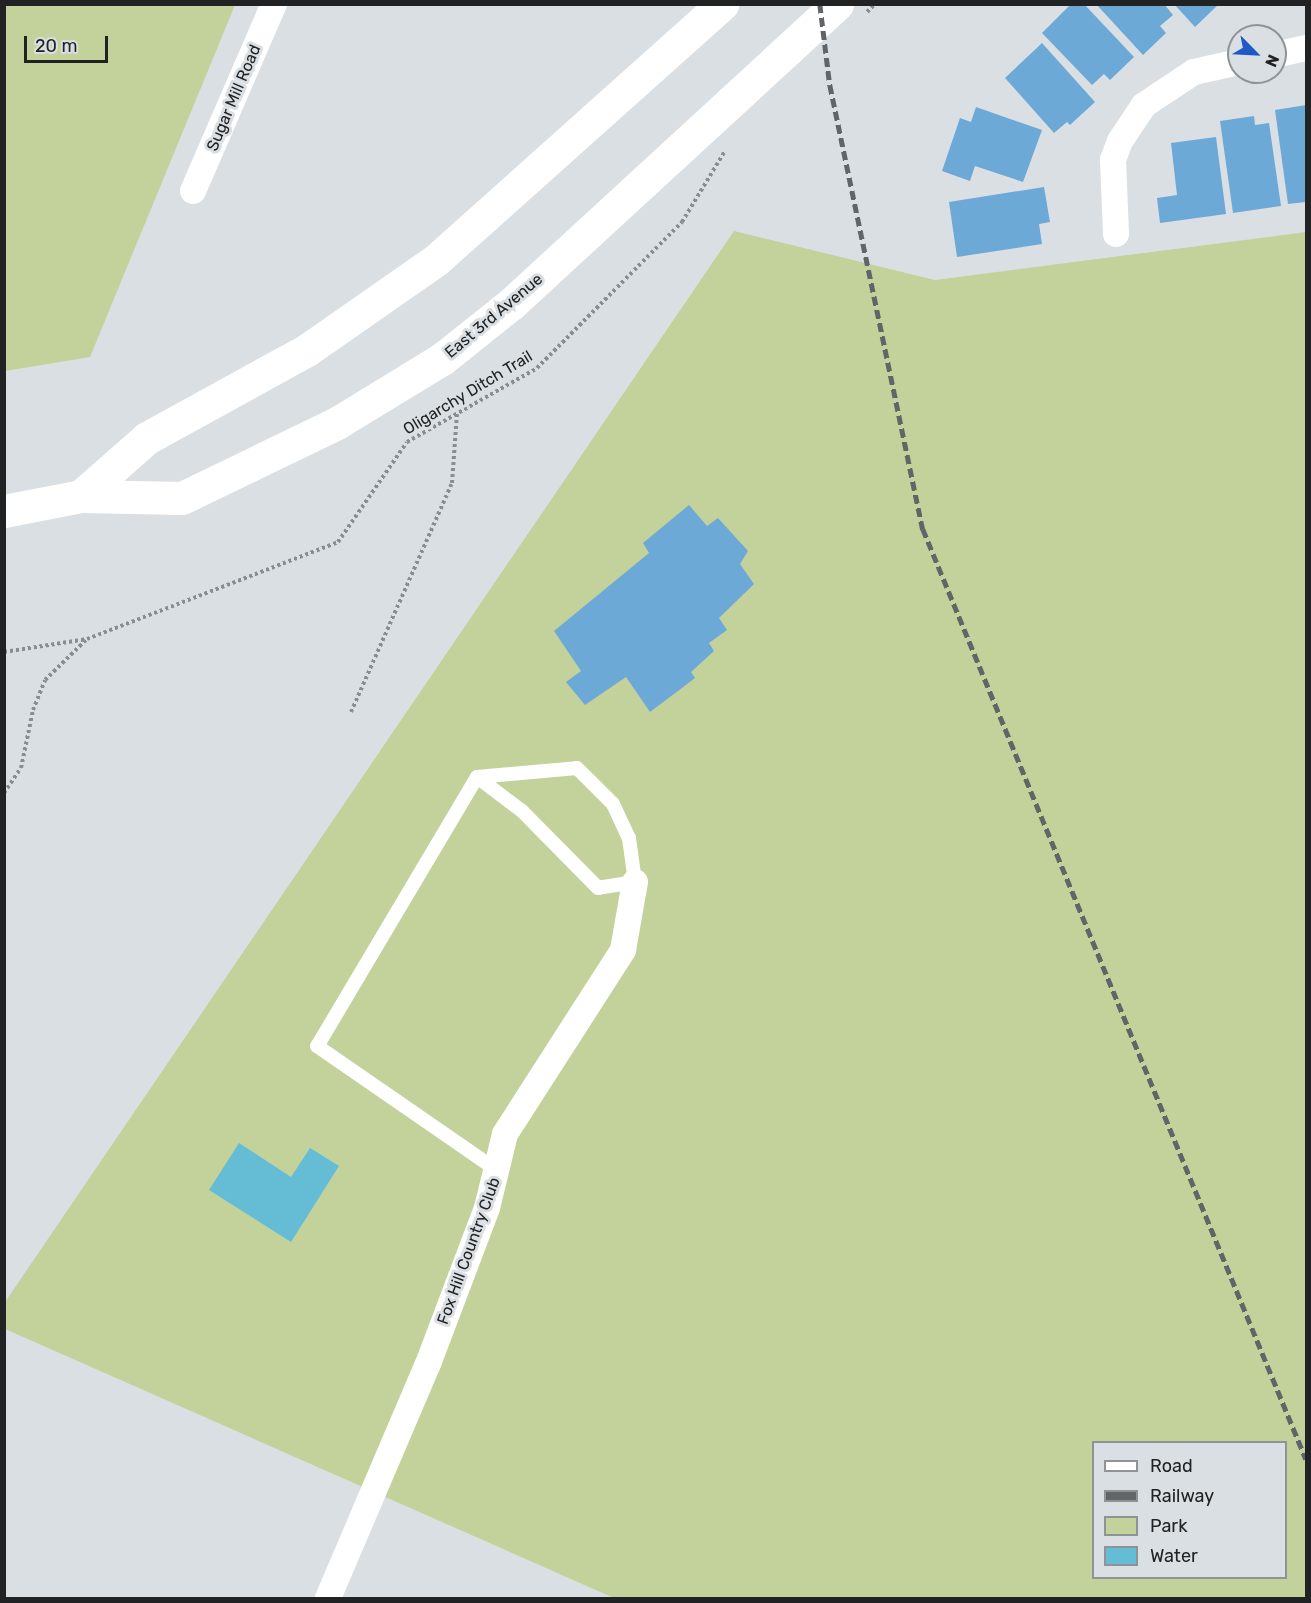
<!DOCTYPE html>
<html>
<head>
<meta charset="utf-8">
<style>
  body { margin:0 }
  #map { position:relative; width:1311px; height:1603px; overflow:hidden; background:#dadfe3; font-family:Rubik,sans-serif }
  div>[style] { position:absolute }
  .green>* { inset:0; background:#c3d29a }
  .water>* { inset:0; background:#64bdd5 }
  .building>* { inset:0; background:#6ca9d7 }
  .path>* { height:4px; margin-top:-2px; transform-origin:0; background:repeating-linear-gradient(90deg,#898d90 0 3px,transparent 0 6px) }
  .lane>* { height:14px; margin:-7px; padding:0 7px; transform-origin:7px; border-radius:7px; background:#fff }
  .street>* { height:26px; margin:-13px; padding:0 13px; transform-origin:13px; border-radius:13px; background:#fff }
  .secondary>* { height:33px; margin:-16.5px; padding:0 16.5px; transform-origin:16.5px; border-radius:16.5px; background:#fff }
  .rail>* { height:4.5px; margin-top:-2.25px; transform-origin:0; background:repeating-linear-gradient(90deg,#626567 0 9px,transparent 0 13.5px) }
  span { translate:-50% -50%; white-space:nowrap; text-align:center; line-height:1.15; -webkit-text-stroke:6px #dadfe3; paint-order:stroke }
  .street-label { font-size:16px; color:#202223 }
  .frame { position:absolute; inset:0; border:6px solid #202223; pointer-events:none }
  .legend { position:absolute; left:1092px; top:1441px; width:195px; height:138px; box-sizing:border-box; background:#dadfe3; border:2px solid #909396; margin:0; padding:8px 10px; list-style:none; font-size:18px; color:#202223 }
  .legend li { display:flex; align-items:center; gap:12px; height:30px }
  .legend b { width:30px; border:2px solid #909396 }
  .north { position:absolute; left:1227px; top:24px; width:60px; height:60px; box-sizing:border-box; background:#dadfe3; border:2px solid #909396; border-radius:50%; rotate:114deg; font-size:16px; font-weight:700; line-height:24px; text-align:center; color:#202223 }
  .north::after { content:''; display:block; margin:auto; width:21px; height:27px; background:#1e59c6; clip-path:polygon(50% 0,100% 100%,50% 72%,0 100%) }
  .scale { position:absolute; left:24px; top:36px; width:84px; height:27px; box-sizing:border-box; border:3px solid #202223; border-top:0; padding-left:8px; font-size:18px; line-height:21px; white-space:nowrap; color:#202223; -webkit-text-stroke:4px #dadfe3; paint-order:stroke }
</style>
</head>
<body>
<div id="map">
  <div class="green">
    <div style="clip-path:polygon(5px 4px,235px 5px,90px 357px,5px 371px)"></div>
    <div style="clip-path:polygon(evenodd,734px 231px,935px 280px,1306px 232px,1306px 1598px,614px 1598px,5px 1329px,5px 1302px,734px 231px,1094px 1442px,1286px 1442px,1286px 1578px,1094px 1578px,1094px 1442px)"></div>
  </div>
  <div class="water">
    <div style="clip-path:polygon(239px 1143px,291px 1177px,310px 1148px,339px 1166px,291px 1242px,209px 1190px)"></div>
  </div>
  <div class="building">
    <div style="clip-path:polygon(1071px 4px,1084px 4px,1134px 57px,1110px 80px,1104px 74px,1092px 85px,1042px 33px)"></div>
    <div style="clip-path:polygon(1096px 4px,1164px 4px,1173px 15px,1160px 26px,1166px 33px,1143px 55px)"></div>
    <div style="clip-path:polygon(1174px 4px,1219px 4px,1195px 27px)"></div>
    <div style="clip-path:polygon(1042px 43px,1095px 102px,1070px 125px,1067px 122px,1054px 133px,1005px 78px)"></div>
    <div style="clip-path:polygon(1306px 105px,1306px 202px,1288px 204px,1275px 110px)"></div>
    <div style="clip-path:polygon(976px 107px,1042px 130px,1023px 182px,975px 166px,970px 181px,942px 171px,960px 118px,971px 122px)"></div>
    <div style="clip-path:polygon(1254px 116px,1255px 125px,1269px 123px,1281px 206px,1233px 213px,1220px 121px)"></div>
    <div style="clip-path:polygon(1216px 137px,1226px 214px,1160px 223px,1157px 198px,1177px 195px,1171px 143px)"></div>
    <div style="clip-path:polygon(1044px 187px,1050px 222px,1039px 224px,1042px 244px,957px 257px,949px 202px)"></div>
    <div style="clip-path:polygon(689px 505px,707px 526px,718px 518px,748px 551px,740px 564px,754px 584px,719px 618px,727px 630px,709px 643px,714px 651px,691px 672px,695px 678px,650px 712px,626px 677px,585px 705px,566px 682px,581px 671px,554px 631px,649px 553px,643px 543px)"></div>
  </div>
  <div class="path">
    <div style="left:867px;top:12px;width:11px;rotate:-45deg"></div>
    <div style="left:4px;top:652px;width:84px;rotate:-8.9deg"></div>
    <div style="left:87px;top:639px;width:269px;rotate:-21.1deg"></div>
    <div style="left:338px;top:542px;width:121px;rotate:-55.4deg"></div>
    <div style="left:407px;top:442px;width:150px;rotate:-29.6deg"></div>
    <div style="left:537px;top:368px;width:206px;rotate:-45.2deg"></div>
    <div style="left:682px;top:222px;width:83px;rotate:-58.8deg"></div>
    <div style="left:351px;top:712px;width:250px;rotate:-66.2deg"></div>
    <div style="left:452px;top:483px;width:69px;rotate:-85.9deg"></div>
    <div style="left:4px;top:793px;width:30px;rotate:-56deg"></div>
    <div style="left:21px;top:768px;width:59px;rotate:-78.3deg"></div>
    <div style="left:33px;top:710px;width:32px;rotate:-68deg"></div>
    <div style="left:45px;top:680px;width:57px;rotate:-44.3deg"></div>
  </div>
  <div class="lane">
    <div style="left:477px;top:777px;width:100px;rotate:-5.1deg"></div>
    <div style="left:577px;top:768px;width:51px;rotate:45deg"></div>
    <div style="left:613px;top:804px;width:38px;rotate:65deg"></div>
    <div style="left:629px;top:838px;width:44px;rotate:82.2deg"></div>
    <div style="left:635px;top:882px;width:37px;rotate:171deg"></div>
    <div style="left:598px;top:888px;width:108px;rotate:-134.6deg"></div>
    <div style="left:522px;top:811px;width:56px;rotate:-142.9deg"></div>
    <div style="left:477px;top:777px;width:313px;rotate:120.7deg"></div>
    <div style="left:317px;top:1046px;width:220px;rotate:34.6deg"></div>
  </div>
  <div class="street">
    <div style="left:1275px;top:55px;width:32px;rotate:-13deg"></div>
    <div style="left:193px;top:191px;width:204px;rotate:-66.6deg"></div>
    <div style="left:1116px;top:234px;width:74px;rotate:-92.3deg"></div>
    <div style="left:1113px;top:160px;width:20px;rotate:-70deg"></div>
    <div style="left:1120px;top:141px;width:43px;rotate:-56.3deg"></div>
    <div style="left:1144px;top:105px;width:60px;rotate:-33.4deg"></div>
    <div style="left:1194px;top:72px;width:46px;rotate:-12.5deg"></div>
    <div style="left:328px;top:1598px;width:254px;rotate:-66.9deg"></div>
    <div style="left:428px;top:1364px;width:167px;rotate:-69.3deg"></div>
    <div style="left:487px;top:1208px;width:76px;rotate:-76.3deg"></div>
    <div style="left:505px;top:1134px;width:219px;rotate:-57.3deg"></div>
    <div style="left:623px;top:950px;width:69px;rotate:-80deg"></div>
  </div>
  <div class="secondary">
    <div style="left:81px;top:496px;width:88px;rotate:-41.3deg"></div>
    <div style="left:147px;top:438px;width:183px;rotate:-28.8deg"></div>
    <div style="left:307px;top:350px;width:157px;rotate:-34.9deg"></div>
    <div style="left:436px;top:260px;width:384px;rotate:-41.8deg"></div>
    <div style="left:4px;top:511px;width:78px;rotate:-11deg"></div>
    <div style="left:81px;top:496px;width:101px;rotate:1.1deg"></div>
    <div style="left:182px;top:498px;width:172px;rotate:-25.8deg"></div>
    <div style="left:337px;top:423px;width:123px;rotate:-31.4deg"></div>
    <div style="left:442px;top:359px;width:88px;rotate:-38.6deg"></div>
    <div style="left:511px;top:304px;width:443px;rotate:-42.6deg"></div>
  </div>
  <div class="rail">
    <div style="left:820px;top:4px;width:82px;rotate:83deg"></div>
    <div style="left:830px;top:85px;width:454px;rotate:78.2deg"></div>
    <div style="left:923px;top:529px;width:1006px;rotate:67.62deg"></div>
  </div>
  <div class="street-label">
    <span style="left:234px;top:98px;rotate:-67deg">Sugar Mill Road</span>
    <span style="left:494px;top:316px;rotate:-40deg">East 3rd Avenue</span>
    <span style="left:468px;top:393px;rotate:-31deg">Oligarchy Ditch Trail</span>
    <span style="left:469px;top:1251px;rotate:-70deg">Fox Hill Country Club</span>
  </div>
  <div class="frame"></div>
  <ul class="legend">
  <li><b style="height:8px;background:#fff"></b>Road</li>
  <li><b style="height:8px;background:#626567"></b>Railway</li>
  <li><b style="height:16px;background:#c3d29a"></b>Park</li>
  <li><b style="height:16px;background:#64bdd5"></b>Water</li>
  </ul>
  <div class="north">N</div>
  <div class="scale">20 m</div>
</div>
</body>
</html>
